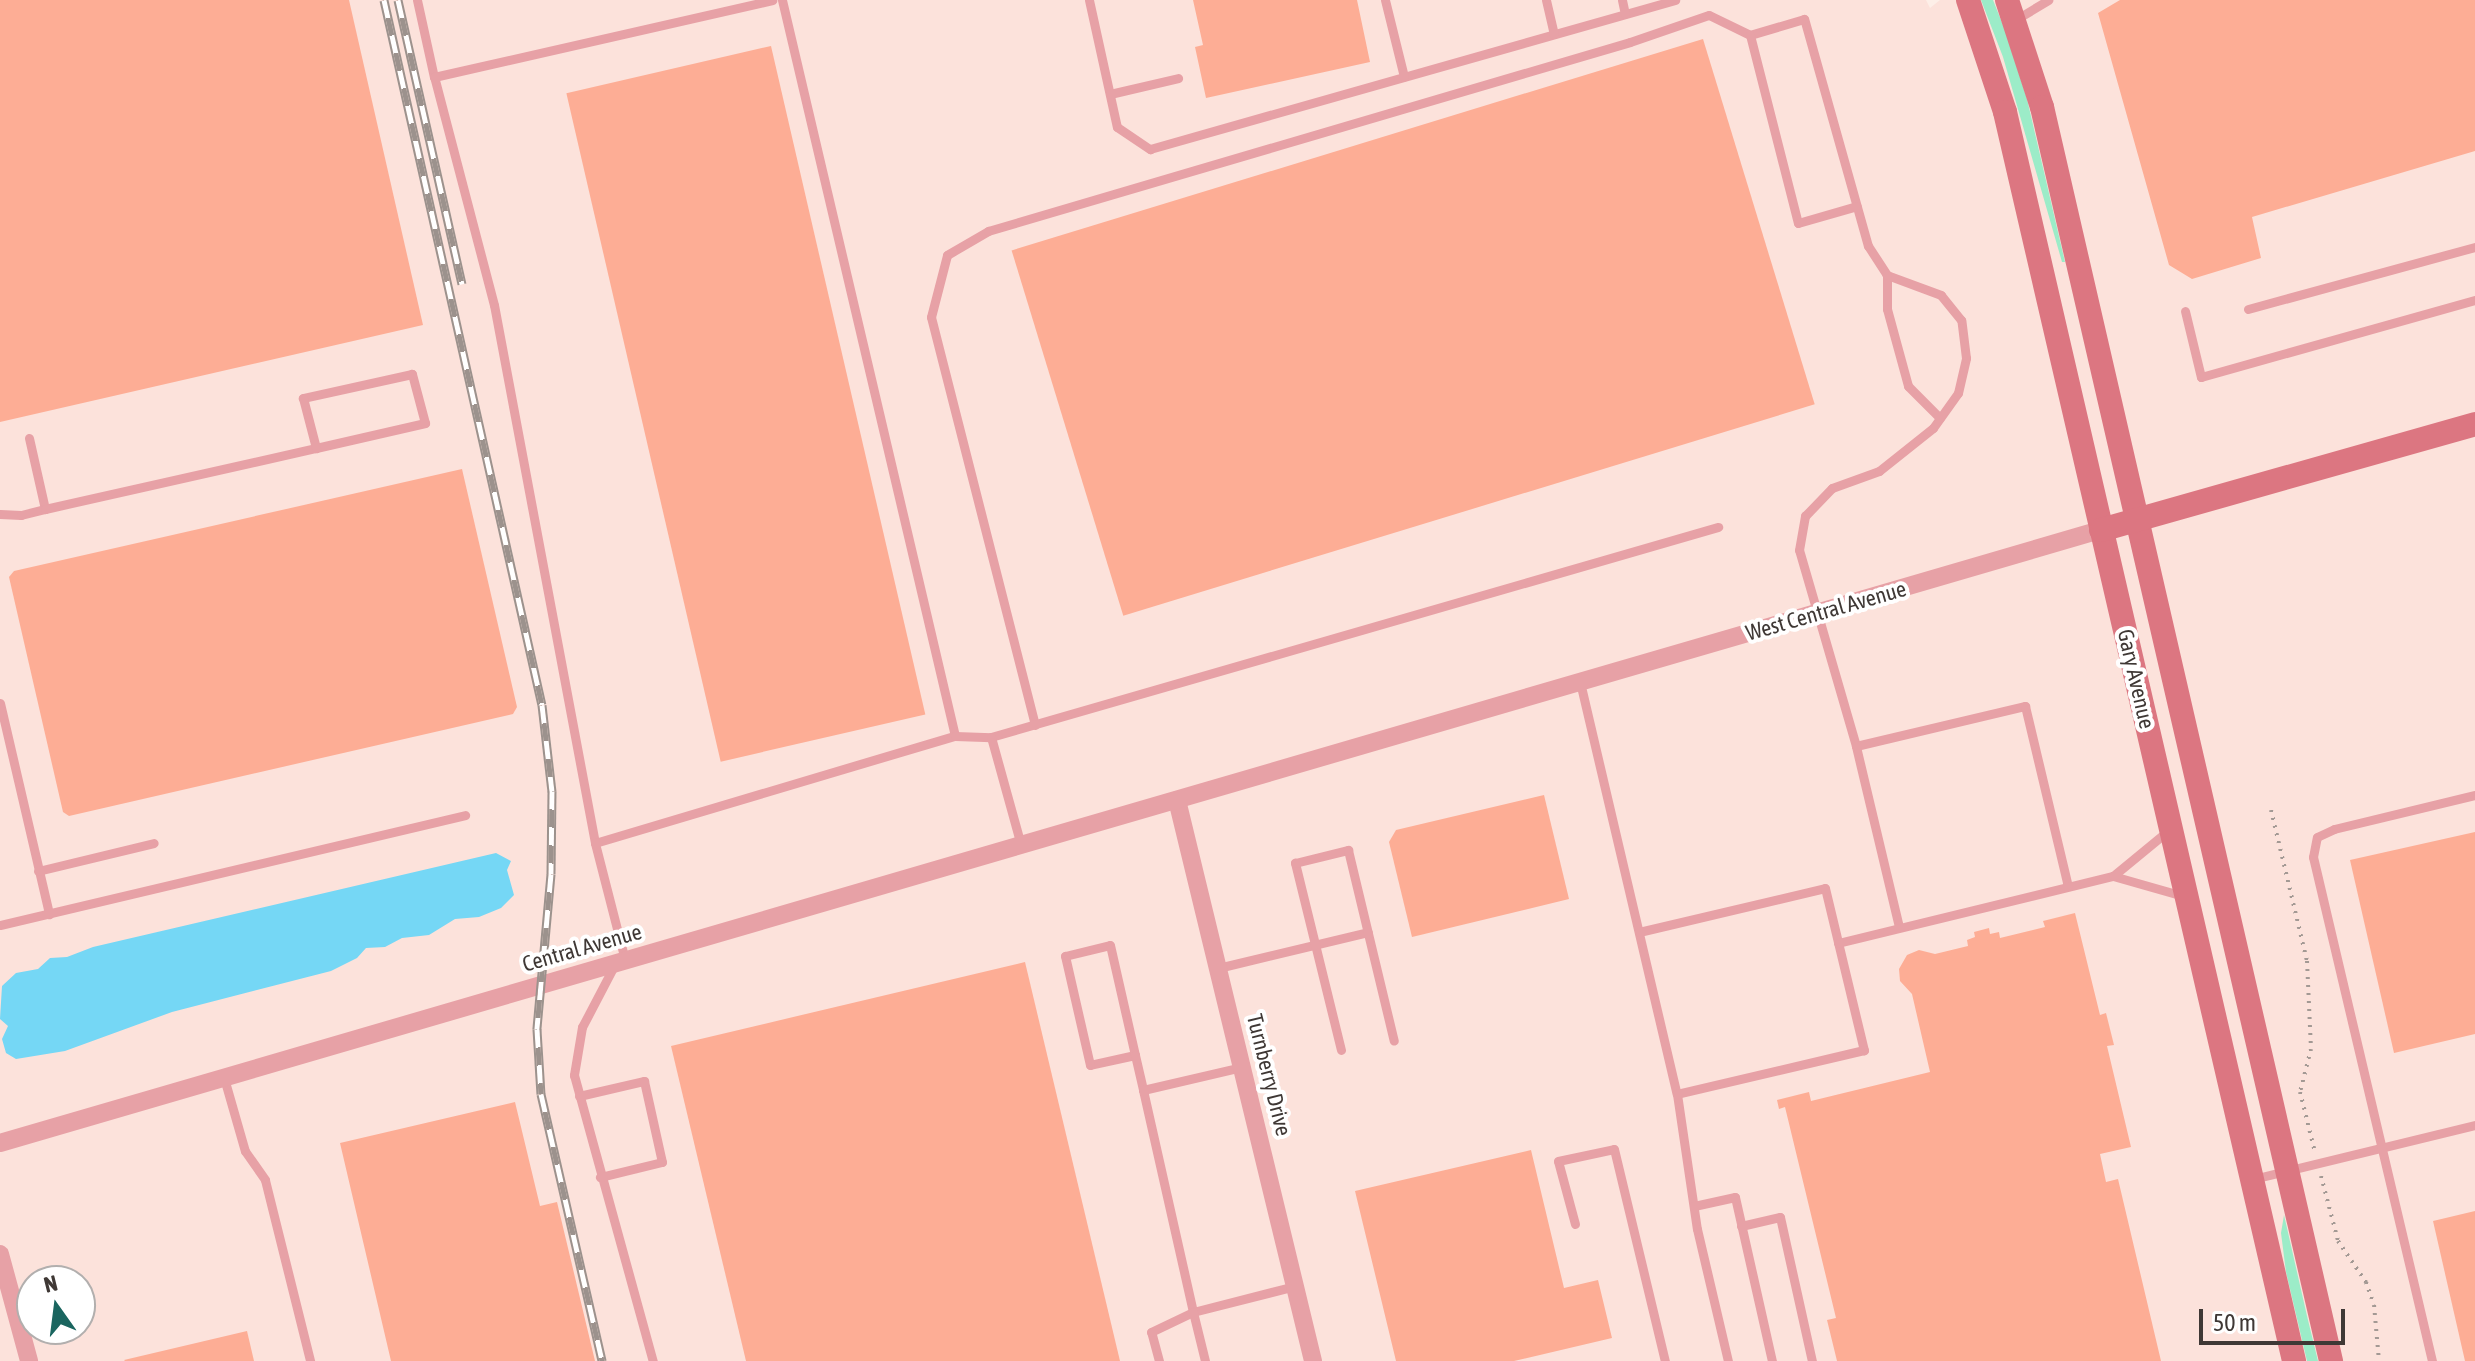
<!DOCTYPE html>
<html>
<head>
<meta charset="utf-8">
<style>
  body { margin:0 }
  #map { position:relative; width:2475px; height:1361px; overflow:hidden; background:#fdefe8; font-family:"Asap Condensed",sans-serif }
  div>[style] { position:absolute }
  .industrial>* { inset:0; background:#fce2db }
  .green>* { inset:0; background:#9cecc8 }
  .water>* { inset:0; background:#75d7f5 }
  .building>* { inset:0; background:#fdad95; transform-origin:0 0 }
  .path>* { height:4px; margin-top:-2px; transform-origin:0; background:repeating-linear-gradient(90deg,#a39994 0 2px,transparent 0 8px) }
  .lane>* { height:9px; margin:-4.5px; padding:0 4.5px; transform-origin:4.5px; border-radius:4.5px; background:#e7a1a6 }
  .street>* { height:18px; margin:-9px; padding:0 9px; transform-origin:9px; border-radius:9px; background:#e7a1a6 }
  .secondary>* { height:24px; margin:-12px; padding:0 12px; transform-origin:12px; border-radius:12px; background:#dc7681 }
  .rail>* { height:9px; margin-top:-4.5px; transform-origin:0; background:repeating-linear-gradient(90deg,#fff 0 18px,#9c928d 0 36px); box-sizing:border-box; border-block:2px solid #9c928d }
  span { translate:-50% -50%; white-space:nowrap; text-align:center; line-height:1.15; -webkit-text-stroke:8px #fff; paint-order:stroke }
  .street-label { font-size:22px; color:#3f3835 }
  .north { position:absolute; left:16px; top:1265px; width:80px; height:80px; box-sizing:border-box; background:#fff; border:2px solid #b2afae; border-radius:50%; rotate:346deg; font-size:22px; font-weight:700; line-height:32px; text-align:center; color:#3f3835 }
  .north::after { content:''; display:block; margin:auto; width:28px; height:36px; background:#1a655f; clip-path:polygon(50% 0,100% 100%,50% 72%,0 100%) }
  .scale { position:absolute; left:2199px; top:1309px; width:146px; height:36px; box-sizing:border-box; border:4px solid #3f3835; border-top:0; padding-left:10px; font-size:24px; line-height:28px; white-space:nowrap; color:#3f3835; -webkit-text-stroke:6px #fff; paint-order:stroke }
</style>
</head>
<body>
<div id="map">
  <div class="industrial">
    <div style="clip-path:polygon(evenodd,0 0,1926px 0,1930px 8px,1940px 0,2475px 0,2475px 1361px,0 1361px,0 0,32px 1281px,80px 1281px,80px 1329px,32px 1329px,32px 1281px)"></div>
  </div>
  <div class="green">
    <div style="clip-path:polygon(1981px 0,1993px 0,2005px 30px,2027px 99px,2065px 262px,2062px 262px,2003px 57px)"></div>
    <div style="clip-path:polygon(2284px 1215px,2307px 1316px,2318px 1361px,2307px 1361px,2286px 1272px,2281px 1233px)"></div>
  </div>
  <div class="water">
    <div style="clip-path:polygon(496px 853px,511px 861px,507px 870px,514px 895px,501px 908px,479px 917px,455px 919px,429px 935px,402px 938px,385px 947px,366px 948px,357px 958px,331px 971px,172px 1012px,65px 1051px,16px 1059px,6px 1053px,2px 1039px,8px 1026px,0 1019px,2px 986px,16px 973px,38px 969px,50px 958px,67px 957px,93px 947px)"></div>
  </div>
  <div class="building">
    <div style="clip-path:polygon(0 0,349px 0,423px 325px,0 422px)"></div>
    <div style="clip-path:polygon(1193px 0,1357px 0,1370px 62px,1206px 98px,1195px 47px,1203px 45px)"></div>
    <div style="clip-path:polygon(2120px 0,2475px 0,2475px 151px,2252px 217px,2261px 258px,2192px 279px,2169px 265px,2098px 13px)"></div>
    <div style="left:1703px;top:39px;width:382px;height:723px;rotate:73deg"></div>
    <div style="left:771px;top:46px;width:686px;height:210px;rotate:77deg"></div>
    <div style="clip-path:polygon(462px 469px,517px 707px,513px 714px,69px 816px,63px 812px,9px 577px,14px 571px)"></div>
    <div style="clip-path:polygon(1544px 795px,1569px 899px,1412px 937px,1389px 842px,1396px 830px)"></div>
    <div style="clip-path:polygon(2475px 832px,2475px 1034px,2394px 1053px,2350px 860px)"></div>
    <div style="clip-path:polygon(2075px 913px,2100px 1015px,2106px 1013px,2114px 1045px,2107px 1046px,2131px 1147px,2100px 1154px,2106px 1182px,2118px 1179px,2161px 1361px,1837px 1361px,1827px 1320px,1836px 1318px,1785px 1107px,1779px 1109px,1777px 1100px,1809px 1092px,1811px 1101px,1930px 1072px,1912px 994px,1900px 981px,1899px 969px,1907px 955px,1919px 950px,1935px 954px,1968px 946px,1967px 940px,1975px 937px,1974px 932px,1989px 928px,1990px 934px,1999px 932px,2000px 938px,2045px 927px,2043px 921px)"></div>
    <div style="clip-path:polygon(1025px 962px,1120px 1361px,746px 1361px,671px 1046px)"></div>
    <div style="clip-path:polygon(515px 1102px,540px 1206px,557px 1202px,595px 1361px,391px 1361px,340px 1143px)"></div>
    <div style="clip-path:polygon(1531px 1150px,1564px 1288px,1598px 1280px,1612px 1338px,1514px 1361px,1396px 1361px,1355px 1191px)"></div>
    <div style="clip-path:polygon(2475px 1211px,2475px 1361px,2465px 1361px,2433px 1221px)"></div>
    <div style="clip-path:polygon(247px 1331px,254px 1361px,125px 1361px,124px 1360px)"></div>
  </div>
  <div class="path">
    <div style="left:2271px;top:810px;width:155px;rotate:76.6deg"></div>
    <div style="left:2307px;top:961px;width:88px;rotate:87.4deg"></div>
    <div style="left:2311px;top:1049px;width:44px;rotate:104.3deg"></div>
    <div style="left:2300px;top:1092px;width:62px;rotate:76deg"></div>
    <div style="left:2321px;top:1176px;width:67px;rotate:75.3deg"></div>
    <div style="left:2338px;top:1241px;width:50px;rotate:55.7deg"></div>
    <div style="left:2366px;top:1282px;width:24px;rotate:71deg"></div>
    <div style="left:2374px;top:1305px;width:56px;rotate:84.9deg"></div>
  </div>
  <div class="lane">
    <div style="left:417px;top:0;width:79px;rotate:77.6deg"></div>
    <div style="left:782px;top:0;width:756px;rotate:76.77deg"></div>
    <div style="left:1089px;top:0;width:130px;rotate:77.6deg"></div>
    <div style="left:1117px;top:127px;width:40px;rotate:34deg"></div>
    <div style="left:1150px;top:149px;width:546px;rotate:-15.84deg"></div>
    <div style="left:1385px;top:0;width:79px;rotate:76.1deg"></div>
    <div style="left:1546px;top:0;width:35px;rotate:77deg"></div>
    <div style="left:1622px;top:0;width:14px;rotate:78deg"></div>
    <div style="left:2015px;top:20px;width:39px;rotate:-31deg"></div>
    <div style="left:1110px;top:94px;width:70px;rotate:-13.2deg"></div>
    <div style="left:1887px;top:275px;width:34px;rotate:90deg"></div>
    <div style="left:1887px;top:309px;width:80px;rotate:74.7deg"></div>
    <div style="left:1908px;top:386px;width:45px;rotate:45deg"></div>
    <div style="left:2248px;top:309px;width:235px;rotate:-15.3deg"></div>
    <div style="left:2185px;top:311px;width:68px;rotate:76.4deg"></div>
    <div style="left:2201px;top:377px;width:285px;rotate:-15.7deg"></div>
    <div style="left:29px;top:438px;width:73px;rotate:77.3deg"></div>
    <div style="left:0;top:514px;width:21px;rotate:3deg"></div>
    <div style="left:21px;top:515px;width:25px;rotate:-14deg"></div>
    <div style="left:45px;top:509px;width:278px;rotate:-12.7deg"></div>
    <div style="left:316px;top:448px;width:112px;rotate:-12.9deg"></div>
    <div style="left:425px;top:423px;width:51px;rotate:-104.9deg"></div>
    <div style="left:412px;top:374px;width:112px;rotate:167.6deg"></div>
    <div style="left:303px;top:398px;width:52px;rotate:75.4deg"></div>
    <div style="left:1580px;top:682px;width:423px;rotate:76.8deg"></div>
    <div style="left:1677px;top:1094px;width:136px;rotate:81.6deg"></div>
    <div style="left:1697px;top:1229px;width:136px;rotate:76.8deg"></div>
    <div style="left:0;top:703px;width:217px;rotate:76.9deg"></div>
    <div style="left:1035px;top:725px;width:421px;rotate:-104.3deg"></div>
    <div style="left:931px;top:317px;width:64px;rotate:-75.5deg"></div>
    <div style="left:947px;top:255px;width:48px;rotate:-30.3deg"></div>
    <div style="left:988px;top:231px;width:669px;rotate:-16.4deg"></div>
    <div style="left:1630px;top:42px;width:83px;rotate:-18.9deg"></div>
    <div style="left:1709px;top:15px;width:46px;rotate:26deg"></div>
    <div style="left:991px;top:737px;width:757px;rotate:-16.11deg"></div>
    <div style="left:1856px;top:746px;width:204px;rotate:-106.2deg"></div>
    <div style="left:1799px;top:550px;width:35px;rotate:-80deg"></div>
    <div style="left:1805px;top:516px;width:39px;rotate:-46deg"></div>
    <div style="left:1832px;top:488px;width:50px;rotate:-19.9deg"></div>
    <div style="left:1879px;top:471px;width:69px;rotate:-38.5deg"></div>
    <div style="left:1933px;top:428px;width:43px;rotate:-54.5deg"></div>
    <div style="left:1958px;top:393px;width:36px;rotate:-77deg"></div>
    <div style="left:1966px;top:358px;width:38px;rotate:-97deg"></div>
    <div style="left:1961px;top:320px;width:32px;rotate:-129deg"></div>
    <div style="left:1941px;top:295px;width:58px;rotate:-159.7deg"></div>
    <div style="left:1887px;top:275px;width:35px;rotate:-123deg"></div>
    <div style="left:1868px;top:246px;width:236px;rotate:-105.7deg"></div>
    <div style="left:1804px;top:19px;width:56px;rotate:163.5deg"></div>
    <div style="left:1750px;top:35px;width:194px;rotate:75.7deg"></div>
    <div style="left:1798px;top:223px;width:61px;rotate:-16.1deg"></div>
    <div style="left:595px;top:843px;width:547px;rotate:-100.63deg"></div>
    <div style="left:494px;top:305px;width:236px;rotate:-104.7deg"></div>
    <div style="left:434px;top:77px;width:347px;rotate:-12.8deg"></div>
    <div style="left:38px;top:871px;width:119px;rotate:-13.6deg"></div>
    <div style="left:2113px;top:876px;width:73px;rotate:15.9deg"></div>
    <div style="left:0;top:925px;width:478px;rotate:-13.3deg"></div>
    <div style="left:1899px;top:927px;width:186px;rotate:-103.4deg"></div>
    <div style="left:1856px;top:746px;width:174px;rotate:-13.3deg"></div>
    <div style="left:2025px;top:706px;width:185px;rotate:76.6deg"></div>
    <div style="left:1639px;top:932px;width:191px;rotate:-13.3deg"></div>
    <div style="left:1825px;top:888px;width:167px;rotate:76.5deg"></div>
    <div style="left:1864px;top:1050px;width:192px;rotate:166.8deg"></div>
    <div style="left:1838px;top:943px;width:283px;rotate:-13.7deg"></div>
    <div style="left:2113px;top:876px;width:74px;rotate:-39.5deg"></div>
    <div style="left:625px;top:960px;width:121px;rotate:-104.4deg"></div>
    <div style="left:595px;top:843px;width:376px;rotate:-16.6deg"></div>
    <div style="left:955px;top:736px;width:36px;rotate:2deg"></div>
    <div style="left:991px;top:737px;width:112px;rotate:74.5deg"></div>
    <div style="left:615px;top:964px;width:71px;rotate:117.6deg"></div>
    <div style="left:582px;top:1027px;width:49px;rotate:99.5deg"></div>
    <div style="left:574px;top:1075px;width:297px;rotate:74.6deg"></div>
    <div style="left:1218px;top:968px;width:154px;rotate:-13.5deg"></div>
    <div style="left:1341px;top:1050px;width:193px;rotate:-103.8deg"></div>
    <div style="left:1295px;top:863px;width:55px;rotate:-13.8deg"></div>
    <div style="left:1348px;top:850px;width:196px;rotate:76.5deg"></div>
    <div style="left:1135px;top:1055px;width:46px;rotate:167.5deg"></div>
    <div style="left:1090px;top:1065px;width:112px;rotate:-102.9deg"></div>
    <div style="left:1065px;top:956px;width:46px;rotate:-13.7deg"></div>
    <div style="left:1110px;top:945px;width:113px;rotate:77.2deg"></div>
    <div style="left:1135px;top:1055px;width:36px;rotate:77deg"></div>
    <div style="left:1143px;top:1090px;width:102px;rotate:-13.1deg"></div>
    <div style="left:224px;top:1078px;width:76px;rotate:74deg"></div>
    <div style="left:245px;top:1151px;width:35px;rotate:55deg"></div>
    <div style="left:265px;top:1180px;width:187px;rotate:76deg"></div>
    <div style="left:1143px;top:1090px;width:228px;rotate:77.3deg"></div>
    <div style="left:1193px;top:1312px;width:105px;rotate:-14.3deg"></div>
    <div style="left:579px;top:1096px;width:67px;rotate:-13deg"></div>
    <div style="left:644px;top:1081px;width:83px;rotate:77.5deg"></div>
    <div style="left:662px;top:1162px;width:64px;rotate:166.4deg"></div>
    <div style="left:2253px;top:1179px;width:228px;rotate:-13.7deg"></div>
    <div style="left:1694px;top:1206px;width:42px;rotate:-12.4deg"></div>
    <div style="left:1735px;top:1197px;width:168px;rotate:77.3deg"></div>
    <div style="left:1575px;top:1224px;width:65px;rotate:-105.1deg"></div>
    <div style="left:1558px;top:1161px;width:57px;rotate:-12.1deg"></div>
    <div style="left:1614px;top:1149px;width:218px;rotate:76.5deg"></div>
    <div style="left:1741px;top:1226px;width:40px;rotate:-13deg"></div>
    <div style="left:1780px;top:1217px;width:148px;rotate:77.5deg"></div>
    <div style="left:1159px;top:1361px;width:30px;rotate:-105deg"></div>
    <div style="left:1151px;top:1332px;width:47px;rotate:-25.5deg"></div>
    <div style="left:1193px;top:1312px;width:50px;rotate:76.2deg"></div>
    <div style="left:2432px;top:1361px;width:518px;rotate:-103.28deg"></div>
    <div style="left:2313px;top:857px;width:20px;rotate:-79deg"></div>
    <div style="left:2317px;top:837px;width:19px;rotate:-25deg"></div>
    <div style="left:2334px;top:829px;width:145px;rotate:-13.6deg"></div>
  </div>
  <div class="street">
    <div style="left:1177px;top:800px;width:577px;rotate:76.37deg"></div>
    <div style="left:0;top:1143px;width:2189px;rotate:-16.27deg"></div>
    <div style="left:0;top:1254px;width:111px;rotate:74.8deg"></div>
  </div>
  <div class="secondary">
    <div style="left:1968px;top:0;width:118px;rotate:71.7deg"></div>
    <div style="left:2005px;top:112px;width:1282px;rotate:76.97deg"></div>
    <div style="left:2007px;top:0;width:113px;rotate:71.9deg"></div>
    <div style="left:2042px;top:107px;width:1287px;rotate:77.02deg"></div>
    <div style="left:2101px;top:530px;width:389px;rotate:-15.8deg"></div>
  </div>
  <div class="rail">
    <div style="left:384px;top:0;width:722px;rotate:77.37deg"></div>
    <div style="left:542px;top:705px;width:87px;rotate:83.4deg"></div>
    <div style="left:552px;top:791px;width:83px;rotate:90.7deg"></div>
    <div style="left:551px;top:874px;width:156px;rotate:95.2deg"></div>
    <div style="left:537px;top:1029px;width:65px;rotate:86.5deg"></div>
    <div style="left:541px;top:1094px;width:274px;rotate:77.1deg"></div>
    <div style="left:398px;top:0;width:291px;rotate:77.3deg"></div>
  </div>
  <div class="street-label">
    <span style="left:1826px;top:611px;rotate:-16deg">West Central Avenue</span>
    <span style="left:2136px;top:679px;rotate:77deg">Gary Avenue</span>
    <span style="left:582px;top:948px;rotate:-16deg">Central Avenue</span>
    <span style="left:1269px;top:1075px;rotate:76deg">Turnberry Drive</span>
  </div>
  <div class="north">N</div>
  <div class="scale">50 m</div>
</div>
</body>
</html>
